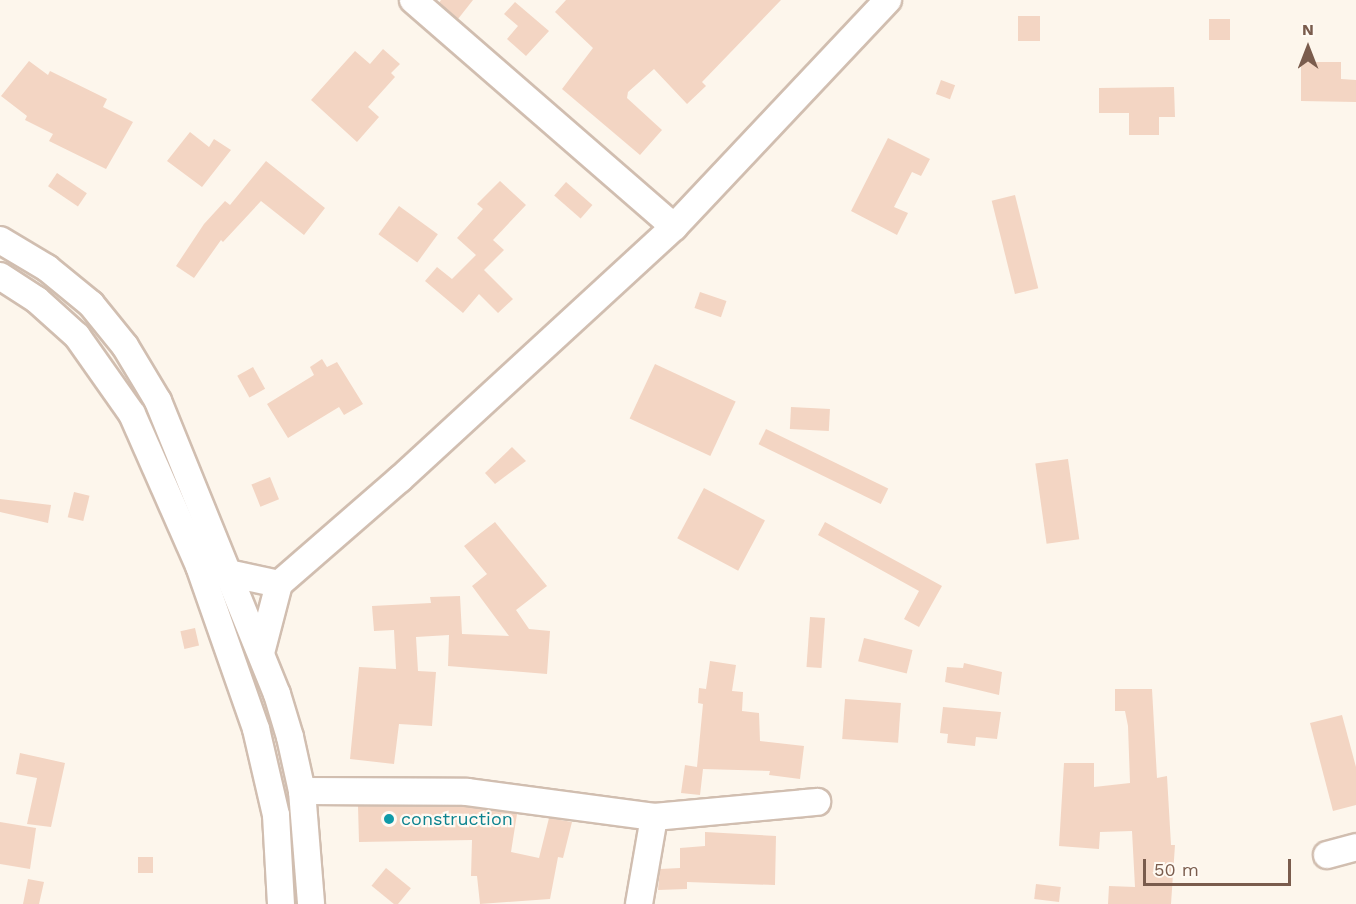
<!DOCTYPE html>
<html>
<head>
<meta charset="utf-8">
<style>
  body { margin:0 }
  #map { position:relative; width:1356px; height:904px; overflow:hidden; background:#fdf6ec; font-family:"Work Sans",sans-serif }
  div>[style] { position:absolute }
  .building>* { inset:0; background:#f3d5c3; transform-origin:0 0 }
  .roads { filter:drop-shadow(2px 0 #d1beb0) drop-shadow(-2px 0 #d1beb0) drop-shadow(0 2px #d1beb0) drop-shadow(0 -2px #d1beb0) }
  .minor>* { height:26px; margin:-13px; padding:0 13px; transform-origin:13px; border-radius:13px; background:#fff }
  .dots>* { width:16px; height:16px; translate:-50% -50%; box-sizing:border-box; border:3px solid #fffaf3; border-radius:50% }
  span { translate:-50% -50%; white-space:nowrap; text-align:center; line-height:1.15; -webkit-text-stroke:4.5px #fffaf3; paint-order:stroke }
  .culture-label { font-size:18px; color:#0d838f }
  .left { translate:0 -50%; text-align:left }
  .north { position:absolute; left:1278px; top:18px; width:60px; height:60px; -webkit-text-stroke:4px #fffaf3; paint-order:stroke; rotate:0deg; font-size:16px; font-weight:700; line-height:24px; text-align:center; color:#7a5c4d }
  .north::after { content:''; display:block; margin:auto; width:21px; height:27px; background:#7a5c4d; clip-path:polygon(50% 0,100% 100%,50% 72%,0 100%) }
  .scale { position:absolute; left:1143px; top:859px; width:148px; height:27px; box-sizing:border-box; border:3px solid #7a5c4d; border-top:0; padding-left:8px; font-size:18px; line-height:21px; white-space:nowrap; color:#7a5c4d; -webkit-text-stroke:4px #fffaf3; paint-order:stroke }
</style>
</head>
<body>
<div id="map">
  <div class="building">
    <div style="clip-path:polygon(441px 0,473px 0,458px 19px,439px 3px)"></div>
    <div style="clip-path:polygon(566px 0,781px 0,702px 82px,706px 86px,687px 104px,654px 69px,628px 92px,627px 98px,662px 130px,640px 155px,562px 89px,593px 48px,555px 12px)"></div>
    <div style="clip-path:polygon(515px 2px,549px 31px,526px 56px,507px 39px,518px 26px,504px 14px)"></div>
    <div style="left:1040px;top:16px;width:25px;height:22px;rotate:90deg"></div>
    <div style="left:1230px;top:19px;width:21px;height:21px;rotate:90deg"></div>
    <div style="clip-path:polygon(383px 49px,400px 64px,391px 73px,395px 77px,368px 107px,379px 117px,357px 142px,311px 100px,355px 51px,370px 64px)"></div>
    <div style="clip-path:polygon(29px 61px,48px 75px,50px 71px,107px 99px,103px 107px,133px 122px,106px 169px,49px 141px,53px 134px,25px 120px,27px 116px,1px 96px)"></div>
    <div style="clip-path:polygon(1301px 62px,1341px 62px,1341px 79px,1356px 80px,1356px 102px,1301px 101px)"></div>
    <div style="left:941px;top:80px;width:15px;height:15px;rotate:20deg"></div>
    <div style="clip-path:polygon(1174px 87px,1175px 117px,1159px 117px,1159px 135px,1129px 135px,1129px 113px,1099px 113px,1099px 88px)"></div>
    <div style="clip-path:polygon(190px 132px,209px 147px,214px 139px,231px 150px,202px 187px,167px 161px)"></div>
    <div style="clip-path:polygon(888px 138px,930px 159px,921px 176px,912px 172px,894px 207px,908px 213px,897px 235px,851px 211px)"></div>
    <div style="clip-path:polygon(266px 161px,325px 208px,304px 235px,261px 201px,223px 242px,221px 240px,194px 278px,176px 266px,204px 224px,225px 201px,230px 205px)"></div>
    <div style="left:57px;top:173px;width:36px;height:16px;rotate:34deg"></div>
    <div style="clip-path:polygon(500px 181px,526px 205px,493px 240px,504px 250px,484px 270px,513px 299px,498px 313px,479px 294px,463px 313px,425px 281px,437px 267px,452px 279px,476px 255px,457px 238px,483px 209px,477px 204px)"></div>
    <div style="left:566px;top:182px;width:35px;height:18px;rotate:41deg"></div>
    <div style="left:1015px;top:195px;width:96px;height:24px;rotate:76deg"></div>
    <div style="left:399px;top:206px;width:48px;height:35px;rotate:36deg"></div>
    <div style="left:700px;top:292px;width:28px;height:17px;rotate:19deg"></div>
    <div style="clip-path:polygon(322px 359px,327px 367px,337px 362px,363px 404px,344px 415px,339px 407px,288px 438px,267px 404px,314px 375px,310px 367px)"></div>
    <div style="left:655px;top:364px;width:89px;height:60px;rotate:25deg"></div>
    <div style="left:253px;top:367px;width:25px;height:18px;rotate:61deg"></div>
    <div style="left:791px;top:407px;width:39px;height:22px;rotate:3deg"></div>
    <div style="left:766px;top:429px;width:136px;height:17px;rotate:26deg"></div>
    <div style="clip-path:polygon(512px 447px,526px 461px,495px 484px,485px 473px)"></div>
    <div style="left:1068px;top:459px;width:81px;height:33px;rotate:82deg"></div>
    <div style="left:270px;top:477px;width:24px;height:20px;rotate:68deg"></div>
    <div style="left:704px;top:488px;width:69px;height:57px;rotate:28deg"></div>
    <div style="left:74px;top:492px;width:16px;height:26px;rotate:14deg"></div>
    <div style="clip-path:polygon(0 499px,51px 505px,48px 523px,0 512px)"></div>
    <div style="clip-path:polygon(495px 522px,547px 586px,516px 610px,529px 629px,550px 631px,547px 674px,448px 666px,449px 635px,416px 637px,418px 671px,436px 672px,432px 726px,399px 724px,394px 764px,350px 759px,359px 667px,396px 669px,394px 630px,374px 631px,372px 606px,431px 603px,430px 597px,460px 596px,462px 634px,509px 636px,472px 586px,487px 574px,464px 546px)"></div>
    <div style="clip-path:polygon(825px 522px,942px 586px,919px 627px,904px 619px,919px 591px,818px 535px)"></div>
    <div style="left:810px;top:617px;width:15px;height:50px;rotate:4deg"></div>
    <div style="left:195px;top:628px;width:18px;height:15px;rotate:77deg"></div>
    <div style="left:864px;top:638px;width:50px;height:24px;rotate:14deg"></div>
    <div style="clip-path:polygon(710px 661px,736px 665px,732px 691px,743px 692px,742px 711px,759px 713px,760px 741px,804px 746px,800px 779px,769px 775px,770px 771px,703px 769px,700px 795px,681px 793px,685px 765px,697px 767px,703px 704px,698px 703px,699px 688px,706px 689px)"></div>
    <div style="clip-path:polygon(964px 663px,1002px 672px,999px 695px,945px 682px,947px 667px,963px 668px)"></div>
    <div style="clip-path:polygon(1115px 689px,1152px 689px,1157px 778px,1167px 776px,1171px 845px,1175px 845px,1171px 904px,1108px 904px,1109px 886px,1135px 887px,1132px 831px,1100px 832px,1099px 849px,1059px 846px,1064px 763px,1094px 763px,1094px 787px,1130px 783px,1128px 726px,1125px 711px,1115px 711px)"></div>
    <div style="left:845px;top:699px;width:56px;height:40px;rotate:4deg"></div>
    <div style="clip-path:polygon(943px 707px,1001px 712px,997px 739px,976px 737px,975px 746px,947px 743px,948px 734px,940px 733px)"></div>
    <div style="clip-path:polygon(1342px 715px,1356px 767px,1356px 805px,1333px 811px,1310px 723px)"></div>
    <div style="clip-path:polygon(20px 753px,65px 763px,51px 827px,27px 824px,37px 778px,16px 774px)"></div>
    <div style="clip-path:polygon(358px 806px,466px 807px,517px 814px,511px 852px,539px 858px,549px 818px,572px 822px,563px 858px,558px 857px,550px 899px,480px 904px,477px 876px,471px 876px,472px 840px,359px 842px)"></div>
    <div style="clip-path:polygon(0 822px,36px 828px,30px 869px,0 864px)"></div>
    <div style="clip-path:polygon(705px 832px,776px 836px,775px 885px,687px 882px,687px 889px,658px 890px,660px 869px,680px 868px,680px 848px,705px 846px)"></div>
    <div style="left:138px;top:857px;width:15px;height:16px"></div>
    <div style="left:386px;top:868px;width:32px;height:23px;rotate:39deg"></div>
    <div style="clip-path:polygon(28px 879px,44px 882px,39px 904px,23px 904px)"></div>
    <div style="left:1036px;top:884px;width:25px;height:15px;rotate:7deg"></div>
  </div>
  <div class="roads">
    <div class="minor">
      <div style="left:413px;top:0;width:346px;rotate:41deg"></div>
      <div style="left:0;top:240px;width:55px;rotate:30.8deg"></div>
      <div style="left:47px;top:268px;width:57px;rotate:39.3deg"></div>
      <div style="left:91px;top:304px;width:54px;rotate:51deg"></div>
      <div style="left:125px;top:346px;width:64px;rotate:59deg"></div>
      <div style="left:158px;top:401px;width:316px;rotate:67.9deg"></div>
      <div style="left:277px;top:694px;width:45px;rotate:73.2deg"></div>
      <div style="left:290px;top:737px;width:55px;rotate:77.5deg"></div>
      <div style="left:302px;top:791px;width:113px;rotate:85.4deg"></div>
      <div style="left:0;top:276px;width:44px;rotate:33deg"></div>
      <div style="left:37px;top:300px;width:54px;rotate:42deg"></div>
      <div style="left:77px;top:336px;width:95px;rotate:54.8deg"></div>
      <div style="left:132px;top:414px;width:166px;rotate:66.2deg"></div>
      <div style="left:199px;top:566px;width:173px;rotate:70.7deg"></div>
      <div style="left:256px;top:729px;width:88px;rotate:76.9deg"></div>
      <div style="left:276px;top:815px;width:89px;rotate:86.8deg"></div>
      <div style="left:228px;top:573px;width:52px;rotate:12.2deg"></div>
      <div style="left:261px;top:653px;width:71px;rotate:-75.4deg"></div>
      <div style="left:279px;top:584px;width:160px;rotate:-41deg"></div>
      <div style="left:400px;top:479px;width:372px;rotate:-42.6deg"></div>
      <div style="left:674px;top:227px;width:312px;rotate:-46.7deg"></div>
      <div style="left:302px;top:791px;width:165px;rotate:0.3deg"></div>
      <div style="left:467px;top:792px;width:189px;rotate:7.6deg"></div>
      <div style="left:654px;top:817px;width:164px;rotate:-5.3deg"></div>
      <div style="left:1327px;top:855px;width:30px;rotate:-15deg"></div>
      <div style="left:639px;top:904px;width:88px;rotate:-80.2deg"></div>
    </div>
  </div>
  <div class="dots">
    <div style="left:389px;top:819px;background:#0f9aa8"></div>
  </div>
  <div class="culture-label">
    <span class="left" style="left:401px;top:819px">construction</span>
  </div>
  <div class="north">N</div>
  <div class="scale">50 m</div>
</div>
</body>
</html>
